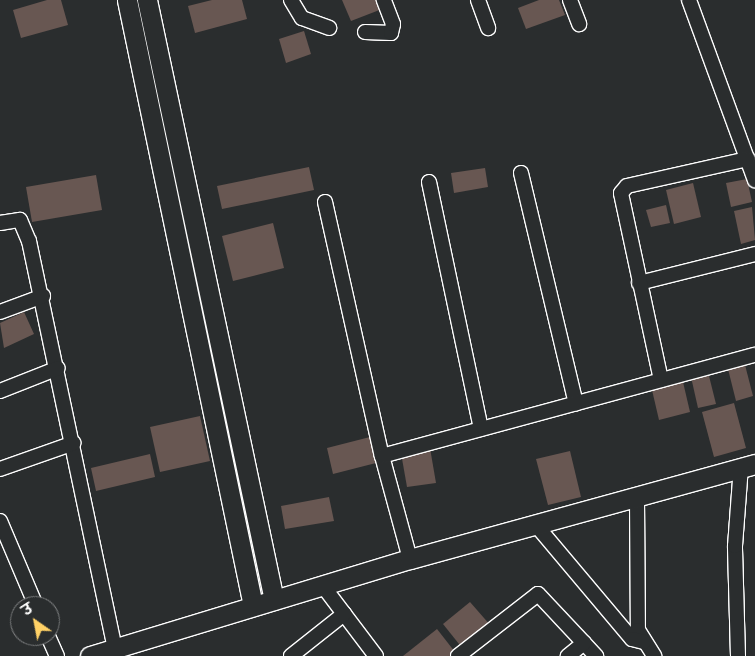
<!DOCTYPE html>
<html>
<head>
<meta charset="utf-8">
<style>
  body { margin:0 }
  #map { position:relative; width:755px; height:656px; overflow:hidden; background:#2a2d2e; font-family:Delius,"Playpen Sans Deva",sans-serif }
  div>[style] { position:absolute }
  .building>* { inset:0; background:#685752 }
  .roads { filter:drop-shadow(1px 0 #fff) drop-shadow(-1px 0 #fff) drop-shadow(0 1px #fff) drop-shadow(0 -1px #fff) }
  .street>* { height:14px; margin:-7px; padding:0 7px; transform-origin:7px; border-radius:7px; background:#2a2d2e }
  .secondary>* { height:19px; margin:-9.5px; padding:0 9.5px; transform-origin:9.5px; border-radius:9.5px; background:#2a2d2e }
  span { translate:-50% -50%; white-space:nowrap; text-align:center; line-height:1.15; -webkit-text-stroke:4px #2a2d2e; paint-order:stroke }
  .north { position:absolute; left:10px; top:596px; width:50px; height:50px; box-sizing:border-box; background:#2a2d2e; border:1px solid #7f8182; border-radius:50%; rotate:327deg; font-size:14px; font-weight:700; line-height:20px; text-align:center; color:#fff }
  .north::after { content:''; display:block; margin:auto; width:18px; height:22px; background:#ffd166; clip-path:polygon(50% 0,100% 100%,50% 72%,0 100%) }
</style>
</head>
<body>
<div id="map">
  <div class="building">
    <div style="clip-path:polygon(47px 0,61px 0,68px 25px,21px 38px,13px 10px)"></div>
    <div style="clip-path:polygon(212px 0,242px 0,247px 19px,195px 33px,188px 6px)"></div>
    <div style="clip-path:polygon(342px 0,379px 0,382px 9px,351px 21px)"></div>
    <div style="clip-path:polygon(539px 0,559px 0,565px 15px,526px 29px,518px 8px)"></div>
    <div style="clip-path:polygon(304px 31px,311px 54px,286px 63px,279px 39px)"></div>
    <div style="clip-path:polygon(309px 167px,314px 190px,222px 209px,217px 186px)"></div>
    <div style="clip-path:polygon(485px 168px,488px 187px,454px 193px,451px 173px)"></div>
    <div style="clip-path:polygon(96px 175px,102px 210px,32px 222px,26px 187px)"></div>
    <div style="clip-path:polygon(747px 179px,752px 202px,731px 207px,726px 183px)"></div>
    <div style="clip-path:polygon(693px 183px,701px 217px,674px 224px,666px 190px)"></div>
    <div style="clip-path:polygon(666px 205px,670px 223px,651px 227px,646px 210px)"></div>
    <div style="clip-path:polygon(752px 207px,755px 240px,741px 244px,734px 211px)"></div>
    <div style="clip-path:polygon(273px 223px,284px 268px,233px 281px,222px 236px)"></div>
    <div style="clip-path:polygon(24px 312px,34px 334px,4px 348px,0 323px)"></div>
    <div style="clip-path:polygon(744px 361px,753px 396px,736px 401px,727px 365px)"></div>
    <div style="clip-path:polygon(708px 372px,716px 404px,698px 408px,691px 377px)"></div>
    <div style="clip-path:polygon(683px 382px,690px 412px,659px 420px,652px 390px)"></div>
    <div style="clip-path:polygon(734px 403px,746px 448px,714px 457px,702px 412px)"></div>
    <div style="clip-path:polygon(200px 416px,210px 461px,160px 472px,150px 427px)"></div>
    <div style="clip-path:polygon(370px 437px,376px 463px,333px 474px,327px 448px)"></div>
    <div style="clip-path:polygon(430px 448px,436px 483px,407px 487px,401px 453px)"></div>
    <div style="clip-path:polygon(570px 451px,581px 497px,548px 505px,536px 459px)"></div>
    <div style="clip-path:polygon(150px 454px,155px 477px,96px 491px,91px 468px)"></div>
    <div style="clip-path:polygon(329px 497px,334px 521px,285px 529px,281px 506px)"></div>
    <div style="clip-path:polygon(470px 602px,491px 626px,463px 649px,443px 624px)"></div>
    <div style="clip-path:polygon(437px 629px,455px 652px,450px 656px,403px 656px)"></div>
  </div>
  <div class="roads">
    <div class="street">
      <div style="left:291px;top:0;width:21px;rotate:59deg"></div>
      <div style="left:302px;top:18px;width:29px;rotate:20deg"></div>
      <div style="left:478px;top:0;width:30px;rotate:70deg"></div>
      <div style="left:570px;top:0;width:26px;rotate:69deg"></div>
      <div style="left:689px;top:0;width:192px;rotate:69.9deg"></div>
      <div style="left:365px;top:32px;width:26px;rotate:2deg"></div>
      <div style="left:391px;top:33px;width:9px;rotate:-77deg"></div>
      <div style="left:393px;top:24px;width:26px;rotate:-111deg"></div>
      <div style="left:521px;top:173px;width:237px;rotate:76.6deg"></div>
      <div style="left:429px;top:182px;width:252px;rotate:78.1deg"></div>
      <div style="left:325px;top:202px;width:260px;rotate:77.4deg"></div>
      <div style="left:0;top:223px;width:20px;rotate:-9deg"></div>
      <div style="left:20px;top:220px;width:23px;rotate:67deg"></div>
      <div style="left:29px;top:241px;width:416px;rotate:78.1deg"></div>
      <div style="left:639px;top:283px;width:120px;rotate:-14deg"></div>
      <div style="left:0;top:312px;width:46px;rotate:-20.4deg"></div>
      <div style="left:661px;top:380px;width:191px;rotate:-102.1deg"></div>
      <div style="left:621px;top:193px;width:9px;rotate:-49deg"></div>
      <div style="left:627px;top:186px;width:124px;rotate:-12.6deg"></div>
      <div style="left:0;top:391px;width:62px;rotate:-21.6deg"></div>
      <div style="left:0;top:469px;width:78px;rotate:-19.4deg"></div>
      <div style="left:637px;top:498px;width:132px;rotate:89.6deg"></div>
      <div style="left:638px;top:630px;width:31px;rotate:58deg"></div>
      <div style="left:0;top:521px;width:92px;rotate:67deg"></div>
      <div style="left:536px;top:525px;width:149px;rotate:49.9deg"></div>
      <div style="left:632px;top:639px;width:12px;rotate:14deg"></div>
      <div style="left:410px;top:559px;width:107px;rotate:-105.2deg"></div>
      <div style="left:382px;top:456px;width:386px;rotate:-15.2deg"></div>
      <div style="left:323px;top:586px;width:88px;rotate:52.9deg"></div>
      <div style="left:48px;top:636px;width:22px;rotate:66deg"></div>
      <div style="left:584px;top:643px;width:18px;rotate:47deg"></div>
      <div style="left:291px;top:656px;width:68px;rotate:-38.4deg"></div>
      <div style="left:458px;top:656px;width:101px;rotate:-37.8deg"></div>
      <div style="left:538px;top:594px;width:67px;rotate:46.8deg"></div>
      <div style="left:584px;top:643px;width:21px;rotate:141deg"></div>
      <div style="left:738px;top:656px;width:110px;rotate:-91.6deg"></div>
      <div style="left:735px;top:546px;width:79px;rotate:-85.7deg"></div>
    </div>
    <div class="secondary">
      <div style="left:127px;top:0;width:619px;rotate:78.25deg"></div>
      <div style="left:147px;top:0;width:613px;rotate:78.05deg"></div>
      <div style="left:90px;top:656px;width:334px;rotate:-16.9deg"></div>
      <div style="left:410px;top:559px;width:358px;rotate:-15.4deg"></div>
    </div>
  </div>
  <div class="north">उ</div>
</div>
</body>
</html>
